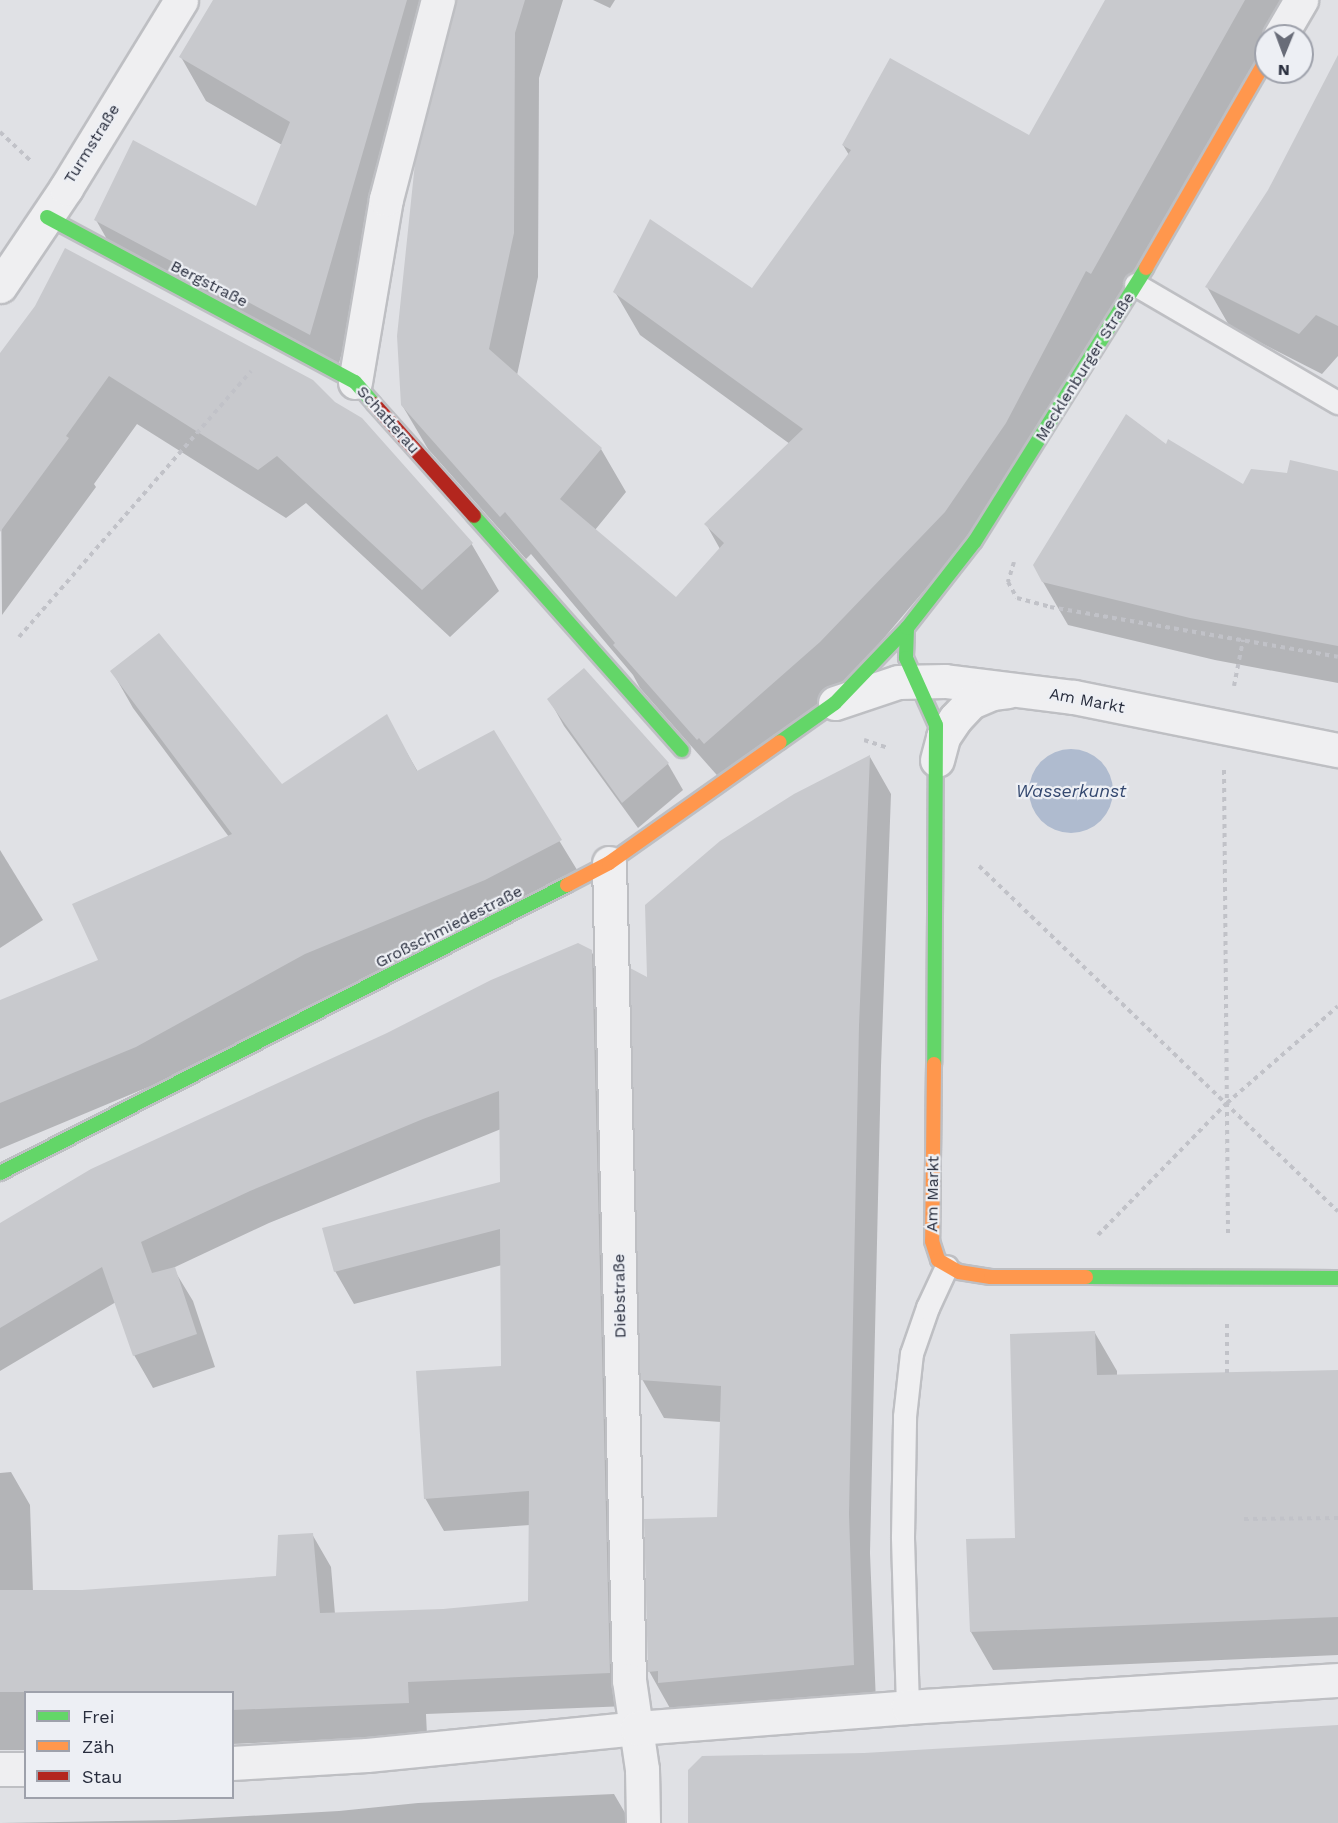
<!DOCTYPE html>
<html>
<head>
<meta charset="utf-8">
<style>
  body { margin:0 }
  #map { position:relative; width:1338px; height:1823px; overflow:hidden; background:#e0e1e5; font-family:"Work Sans",sans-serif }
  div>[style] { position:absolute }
  .water>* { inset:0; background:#afbbcf }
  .round { border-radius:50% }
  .shadow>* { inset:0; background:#0003 }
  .building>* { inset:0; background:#c8c9cd }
  .path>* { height:4px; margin-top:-2px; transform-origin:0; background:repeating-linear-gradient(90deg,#c1c2c8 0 4.5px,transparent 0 9px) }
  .roads { filter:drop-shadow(2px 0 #bebfc3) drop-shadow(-2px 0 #bebfc3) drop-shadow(0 2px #bebfc3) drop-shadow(0 -2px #bebfc3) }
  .lane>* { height:22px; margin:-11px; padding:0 11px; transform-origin:11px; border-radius:11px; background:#efeff1 }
  .street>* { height:33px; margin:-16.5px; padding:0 16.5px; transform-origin:16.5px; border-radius:16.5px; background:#efeff1 }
  .fast>* { height:14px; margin:-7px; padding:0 7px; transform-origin:7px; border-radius:7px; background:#63d668 }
  .slow>* { height:14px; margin:-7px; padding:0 7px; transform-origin:7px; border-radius:7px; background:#ff974d }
  .jam>* { height:14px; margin:-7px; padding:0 7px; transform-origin:7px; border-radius:7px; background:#b3261e }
  span { translate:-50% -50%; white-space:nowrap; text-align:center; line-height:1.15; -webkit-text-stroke:4.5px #edeff4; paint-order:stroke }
  .street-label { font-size:16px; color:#282d3d }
  .water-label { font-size:18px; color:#34486f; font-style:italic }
  .legend { position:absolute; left:24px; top:1691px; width:210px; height:108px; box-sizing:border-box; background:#edeff4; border:2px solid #9ea1ab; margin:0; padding:8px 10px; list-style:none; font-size:18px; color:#282d3d }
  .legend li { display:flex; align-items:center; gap:12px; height:30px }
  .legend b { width:30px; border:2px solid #9ea1ab }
  .north { position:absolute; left:1254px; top:24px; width:60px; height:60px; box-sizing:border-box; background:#edeff4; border:2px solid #9ea1ab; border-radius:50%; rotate:181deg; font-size:16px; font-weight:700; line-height:24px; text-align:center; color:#282d3d }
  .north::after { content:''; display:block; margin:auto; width:21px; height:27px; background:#686c78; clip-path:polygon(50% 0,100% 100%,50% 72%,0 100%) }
</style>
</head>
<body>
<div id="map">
  <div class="water">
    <div class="round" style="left:1029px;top:749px;width:84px;height:84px"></div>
  </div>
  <div class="shadow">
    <div style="clip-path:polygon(214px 0,563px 0,539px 78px,538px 277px,517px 375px,601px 449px,626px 492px,595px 530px,676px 599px,720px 549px,706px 524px,790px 444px,640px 335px,615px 292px,752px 290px,849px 155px,843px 145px,1030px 137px,1107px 0,1296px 0,1030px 466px,844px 685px,723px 782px,640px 688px,633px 675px,531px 554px,526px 559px,428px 449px,402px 405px,451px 28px,444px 39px,428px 55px,335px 377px,121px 264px,96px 220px,257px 209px,282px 145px,206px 101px,181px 57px)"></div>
    <div style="clip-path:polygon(593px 0,615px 0,610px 8px)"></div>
    <div style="clip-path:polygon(1338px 64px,1338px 356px,1322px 374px,1230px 327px,1207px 287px,1269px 191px)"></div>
    <div style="clip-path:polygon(36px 306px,471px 543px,499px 591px,450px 637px,306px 503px,286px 518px,137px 424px,94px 484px,96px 487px,2px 615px,0 356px)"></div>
    <div style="clip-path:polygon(1338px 473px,1338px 683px,1215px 660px,1068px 625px,1043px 582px,1243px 486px,1288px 475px)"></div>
    <div style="clip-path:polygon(584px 670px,668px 764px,683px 790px,638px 828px,564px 726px,549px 699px)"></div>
    <div style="clip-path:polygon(112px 671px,281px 786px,407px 753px,418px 772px,493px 732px,582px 878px,158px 1083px,0 1149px,0 1002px,100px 961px,229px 837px,133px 708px)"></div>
    <div style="clip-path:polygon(870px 757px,891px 794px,881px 1066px,870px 1553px,876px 1703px,671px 1710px,649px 1671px,719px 1518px,721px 1422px,664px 1418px,642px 1379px,649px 979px)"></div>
    <div style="clip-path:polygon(0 850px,43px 920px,0 948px)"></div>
    <div style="clip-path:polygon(591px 951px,610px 984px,628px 1706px,426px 1714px,427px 1735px,232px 1744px,232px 1692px,26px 1692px,26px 1750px,0 1750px,0 1473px,11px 1472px,30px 1505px,33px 1592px,82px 1592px,277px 1577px,312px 1534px,331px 1567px,335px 1614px,443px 1611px,530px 1603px,530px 1525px,444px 1531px,425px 1498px,503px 1368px,502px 1265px,354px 1304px,335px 1271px,501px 1183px,501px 1129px,269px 1223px,173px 1268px,193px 1301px,215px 1367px,153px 1388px,134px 1355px,116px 1302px,0 1371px,0 1225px)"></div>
    <div style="clip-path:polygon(1095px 1333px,1117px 1371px,1117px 1376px,1338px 1371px,1338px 1655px,993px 1670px,971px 1632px,1017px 1540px)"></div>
    <div style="clip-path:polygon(614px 1794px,631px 1823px,0 1823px,176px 1820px,339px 1811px,418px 1803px)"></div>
  </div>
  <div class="building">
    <div style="clip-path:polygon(213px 0,407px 0,310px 335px,94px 220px,133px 140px,256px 206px,290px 122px,179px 57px)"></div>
    <div style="clip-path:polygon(456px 0,525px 0,515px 33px,514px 233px,489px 349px,602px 448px,560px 499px,676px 597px,724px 543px,704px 524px,803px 429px,613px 292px,650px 219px,752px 288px,851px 150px,842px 145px,890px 58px,1029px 135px,1105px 0,1245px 0,1091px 274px,1086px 271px,1006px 423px,945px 512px,820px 642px,704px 744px,699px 738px,697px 740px,613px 645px,615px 643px,505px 512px,500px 517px,401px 405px,397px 336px,415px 163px)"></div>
    <div style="clip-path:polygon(1338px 55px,1338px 326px,1316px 315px,1299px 334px,1205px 287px,1268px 190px)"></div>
    <div style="clip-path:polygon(65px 248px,313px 380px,335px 402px,362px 418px,473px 543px,422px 590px,277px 456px,258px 470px,109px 376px,66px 436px,69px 438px,0 532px,0 353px,35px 306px)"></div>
    <div style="clip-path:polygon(1126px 414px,1166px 444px,1168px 439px,1243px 484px,1251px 469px,1287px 473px,1290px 460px,1338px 471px,1338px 646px,1190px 618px,1042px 582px,1033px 565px)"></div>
    <div style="clip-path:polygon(159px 633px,282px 784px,387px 714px,417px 771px,494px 730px,562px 840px,485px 880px,305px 954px,136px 1047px,0 1103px,0 1000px,98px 960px,72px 904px,232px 834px,110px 671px)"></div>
    <div style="clip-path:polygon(584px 668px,669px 763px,622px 803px,547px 699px)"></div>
    <div style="clip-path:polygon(870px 755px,859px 1026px,849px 1514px,854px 1665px,658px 1683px,658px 1671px,648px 1672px,644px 1519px,717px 1517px,721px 1386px,640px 1380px,630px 968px,647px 977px,645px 905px,720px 841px,794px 794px)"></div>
    <div style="clip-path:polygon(578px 943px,592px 950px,610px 1673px,408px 1682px,409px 1703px,232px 1710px,232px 1692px,0 1692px,0 1590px,82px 1590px,276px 1576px,278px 1535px,313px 1533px,320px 1613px,443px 1609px,528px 1601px,529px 1491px,424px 1499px,416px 1371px,501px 1366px,500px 1229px,334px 1272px,322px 1228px,500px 1182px,499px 1091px,423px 1119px,250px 1191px,141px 1242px,152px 1273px,175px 1267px,197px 1334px,133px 1356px,102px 1267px,0 1328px,0 1223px,91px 1169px,387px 1033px,491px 980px)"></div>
    <div style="clip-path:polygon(1095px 1331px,1097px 1375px,1338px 1370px,1338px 1617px,970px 1632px,966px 1539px,1015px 1538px,1010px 1334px)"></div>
    <div style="clip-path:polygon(1338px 1725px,1338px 1823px,688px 1823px,688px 1770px,702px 1756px,864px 1753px)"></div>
  </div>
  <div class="path">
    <div style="left:0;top:132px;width:44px;rotate:43.2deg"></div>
    <div style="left:1014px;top:562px;width:21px;rotate:107deg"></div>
    <div style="left:1008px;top:582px;width:18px;rotate:61deg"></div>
    <div style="left:1017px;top:598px;width:34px;rotate:15deg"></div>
    <div style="left:1050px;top:607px;width:292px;rotate:9.8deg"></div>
    <div style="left:19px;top:637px;width:353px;rotate:-48.9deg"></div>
    <div style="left:1234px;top:686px;width:47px;rotate:-78.9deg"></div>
    <div style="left:864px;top:740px;width:26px;rotate:18deg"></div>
    <div style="left:1224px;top:770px;width:467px;rotate:89.5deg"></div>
    <div style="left:979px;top:866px;width:498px;rotate:43.9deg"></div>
    <div style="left:1098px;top:1235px;width:185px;rotate:-45.7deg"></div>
    <div style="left:1227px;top:1103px;width:147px;rotate:-41.1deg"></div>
    <div style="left:1227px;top:1373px;width:54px;rotate:-90deg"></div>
    <div style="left:1244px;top:1519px;width:94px;rotate:-0.6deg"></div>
  </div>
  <div class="roads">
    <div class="lane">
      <div style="left:1136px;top:285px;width:234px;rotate:30.3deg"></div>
      <div style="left:908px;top:1707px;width:170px;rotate:-91.7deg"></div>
      <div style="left:903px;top:1537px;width:120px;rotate:-89deg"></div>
      <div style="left:905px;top:1417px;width:63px;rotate:-83.7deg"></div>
      <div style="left:912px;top:1354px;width:49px;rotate:-70.8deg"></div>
      <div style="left:928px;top:1308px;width:45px;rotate:-65.1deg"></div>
    </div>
    <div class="street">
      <div style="left:1280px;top:36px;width:42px;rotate:-59.7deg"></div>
      <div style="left:0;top:286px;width:118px;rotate:-56deg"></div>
      <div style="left:66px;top:188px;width:220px;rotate:-58.5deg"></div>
      <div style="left:355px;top:382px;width:186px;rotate:-80.4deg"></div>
      <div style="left:386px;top:199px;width:206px;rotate:-75.4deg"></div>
      <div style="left:835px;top:703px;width:66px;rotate:-18.4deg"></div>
      <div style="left:898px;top:682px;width:47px;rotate:-1.2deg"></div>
      <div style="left:945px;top:681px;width:130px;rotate:7.1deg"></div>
      <div style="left:1074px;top:697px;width:269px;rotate:11.4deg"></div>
      <div style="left:937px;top:760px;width:24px;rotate:-75deg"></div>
      <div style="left:943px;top:737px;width:22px;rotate:-56deg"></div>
      <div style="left:955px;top:719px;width:23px;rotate:-47deg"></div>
      <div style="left:971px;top:702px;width:23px;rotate:-23deg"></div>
      <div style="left:992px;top:693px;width:16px;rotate:-7deg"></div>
      <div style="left:609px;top:863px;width:817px;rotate:88.6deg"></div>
      <div style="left:629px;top:1680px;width:90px;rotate:81.7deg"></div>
      <div style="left:642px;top:1769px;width:54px;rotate:88.9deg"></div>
      <div style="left:232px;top:1763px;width:135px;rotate:-3.4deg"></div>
      <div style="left:367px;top:1755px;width:271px;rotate:-5.7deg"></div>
      <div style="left:637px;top:1728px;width:272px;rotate:-4.4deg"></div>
      <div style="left:908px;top:1707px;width:431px;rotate:-3.6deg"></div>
      <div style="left:0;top:1769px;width:26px"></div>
    </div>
    <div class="fast">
      <div style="left:47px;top:217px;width:349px;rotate:28.2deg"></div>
      <div style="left:355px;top:382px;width:29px;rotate:49deg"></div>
      <div style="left:474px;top:516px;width:313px;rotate:48.4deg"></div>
      <div style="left:907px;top:628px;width:30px;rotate:92deg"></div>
      <div style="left:906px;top:658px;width:73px;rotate:65.9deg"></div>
      <div style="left:936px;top:725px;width:339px;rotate:90.3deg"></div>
      <div style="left:780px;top:742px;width:67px;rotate:-35.3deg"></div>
      <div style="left:835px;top:703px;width:104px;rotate:-46.2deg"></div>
      <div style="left:907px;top:628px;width:110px;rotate:-52deg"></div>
      <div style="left:975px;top:541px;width:322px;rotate:-57.9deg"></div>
      <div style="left:0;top:1173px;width:636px;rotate:-26.93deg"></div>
      <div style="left:1086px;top:1277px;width:252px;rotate:0.2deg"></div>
    </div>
    <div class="slow">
      <div style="left:1146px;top:268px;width:240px;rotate:-60deg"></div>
      <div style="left:567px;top:885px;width:47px;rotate:-27.6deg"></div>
      <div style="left:609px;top:863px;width:209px;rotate:-35.3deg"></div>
      <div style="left:934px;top:1064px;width:177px;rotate:90.6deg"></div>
      <div style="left:932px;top:1241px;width:20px;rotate:72deg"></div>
      <div style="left:938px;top:1260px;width:24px;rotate:30deg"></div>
      <div style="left:959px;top:1272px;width:32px;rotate:9deg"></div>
      <div style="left:991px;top:1277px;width:95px"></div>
    </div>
    <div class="jam">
      <div style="left:374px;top:404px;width:150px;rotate:48.2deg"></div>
    </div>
  </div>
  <div class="street-label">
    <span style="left:92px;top:144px;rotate:-58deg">Turmstraße</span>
    <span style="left:209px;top:284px;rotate:27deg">Bergstraße</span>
    <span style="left:1085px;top:367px;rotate:-58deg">Mecklenburger Straße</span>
    <span style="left:388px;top:420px;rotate:48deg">Schatterau</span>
    <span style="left:1087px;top:701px;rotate:11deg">Am Markt</span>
    <span style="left:449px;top:927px;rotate:-27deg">Großschmiedestraße</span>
    <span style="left:933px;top:1194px;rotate:-89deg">Am Markt</span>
    <span style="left:620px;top:1296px;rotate:-91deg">Diebstraße</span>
  </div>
  <div class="water-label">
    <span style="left:1071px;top:791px">Wasserkunst</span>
  </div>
  <ul class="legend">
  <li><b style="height:8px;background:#63d668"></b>Frei</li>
  <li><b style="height:8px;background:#ff974d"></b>Zäh</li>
  <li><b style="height:8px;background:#b3261e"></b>Stau</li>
  </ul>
  <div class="north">N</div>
</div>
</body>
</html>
